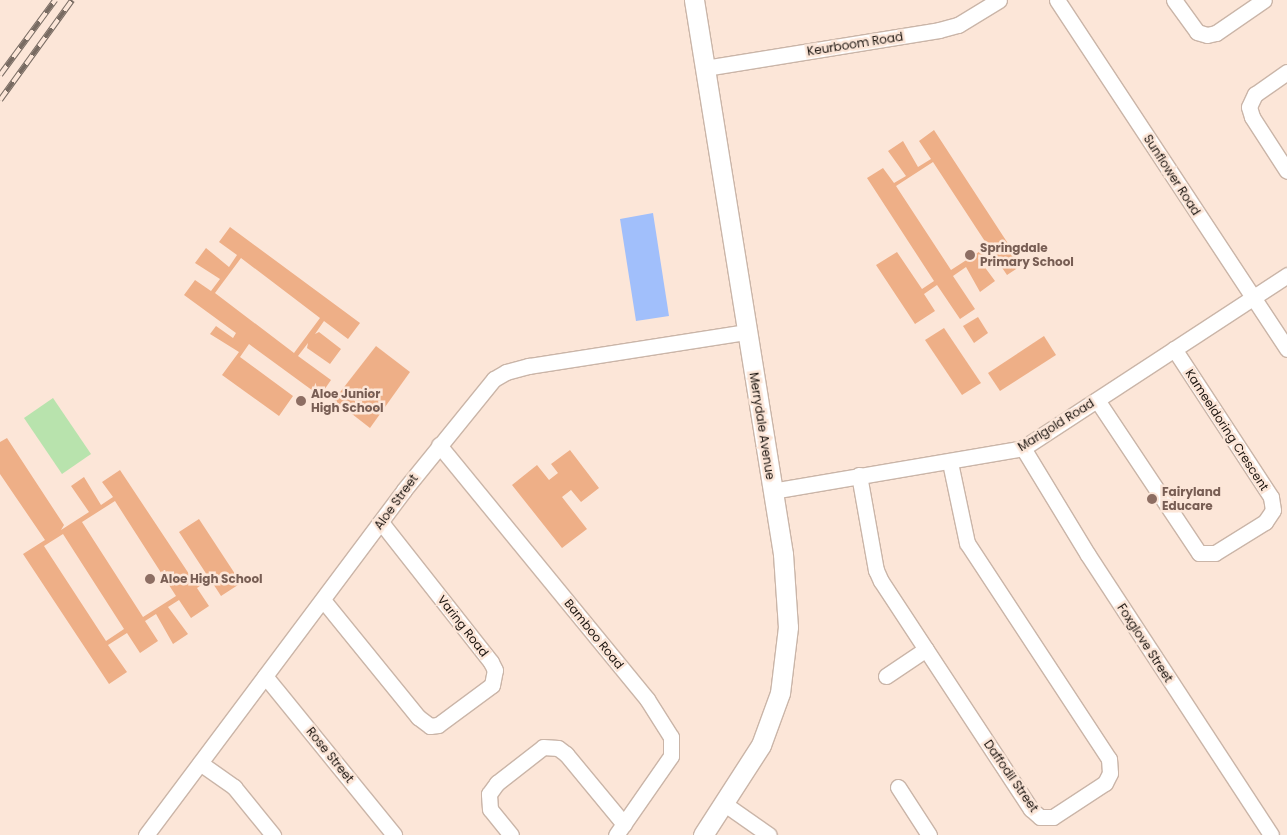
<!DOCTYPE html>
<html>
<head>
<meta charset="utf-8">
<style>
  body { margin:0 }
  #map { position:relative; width:1287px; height:835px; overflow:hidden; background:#fce6d8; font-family:Poppins,sans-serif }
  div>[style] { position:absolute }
  .green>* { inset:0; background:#b8e3ad }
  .water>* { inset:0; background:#a1bffb }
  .building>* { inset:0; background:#eeaf87 }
  .roads { filter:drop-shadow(1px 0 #cab5a8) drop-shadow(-1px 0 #cab5a8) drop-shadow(0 1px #cab5a8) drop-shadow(0 -1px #cab5a8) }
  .minor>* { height:15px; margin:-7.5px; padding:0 7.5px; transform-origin:7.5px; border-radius:7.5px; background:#fff }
  .tertiary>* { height:19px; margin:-9.5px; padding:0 9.5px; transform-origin:9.5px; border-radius:9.5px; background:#fff }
  .rail>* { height:5.5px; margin-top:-2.75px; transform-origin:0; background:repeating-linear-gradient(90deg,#fce6d8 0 11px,#786b62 0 22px); box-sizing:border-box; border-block:1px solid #786b62 }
  .dots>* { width:14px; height:14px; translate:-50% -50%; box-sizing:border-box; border:2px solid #fce6d8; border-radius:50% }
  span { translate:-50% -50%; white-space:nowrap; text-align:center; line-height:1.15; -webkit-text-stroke:5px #fce6d8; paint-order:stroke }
  .street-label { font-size:12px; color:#1a130e }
  .education-label { font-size:12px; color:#785e54; font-weight:700 }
  .left { translate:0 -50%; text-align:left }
</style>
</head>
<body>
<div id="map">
  <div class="green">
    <div style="clip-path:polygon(53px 398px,91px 454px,62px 474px,24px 418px)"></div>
  </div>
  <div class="water">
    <div style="clip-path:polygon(653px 213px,669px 316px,636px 321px,620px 219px)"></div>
  </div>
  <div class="building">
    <div style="clip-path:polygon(evenodd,934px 130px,1022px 265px,1007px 275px,990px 250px,978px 258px,995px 281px,980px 292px,966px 267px,953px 276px,975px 309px,960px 319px,937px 285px,924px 294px,935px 311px,915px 324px,876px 265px,897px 252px,922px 289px,934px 281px,867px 178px,883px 168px,894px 183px,906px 176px,888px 151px,903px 141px,918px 167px,931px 159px,919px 141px,934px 130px,933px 162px,988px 246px,951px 270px,896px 186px,933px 162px)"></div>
    <div style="clip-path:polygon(evenodd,230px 227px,360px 323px,348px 339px,324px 321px,315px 334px,319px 332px,341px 349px,330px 364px,307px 348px,308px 343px,298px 356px,331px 380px,320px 396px,249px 344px,240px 357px,293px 396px,279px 416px,222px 375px,239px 352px,210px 334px,216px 326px,233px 338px,236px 333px,184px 295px,195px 280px,211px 291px,220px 279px,195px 263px,206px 248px,229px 267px,237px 255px,219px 242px,230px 227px,241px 258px,320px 318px,294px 353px,215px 293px,241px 258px)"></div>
    <div style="clip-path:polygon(978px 317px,988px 333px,974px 343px,963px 326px)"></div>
    <div style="clip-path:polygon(944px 328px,981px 383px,962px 395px,925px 340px)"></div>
    <div style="clip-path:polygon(1044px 336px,1056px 355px,1000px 391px,988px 373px)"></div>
    <div style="clip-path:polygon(376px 346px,410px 372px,370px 428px,334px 400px)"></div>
    <div style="clip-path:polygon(evenodd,7px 438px,64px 525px,61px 530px,89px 512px,71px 486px,84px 477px,101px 505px,113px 497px,102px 482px,120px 470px,195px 583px,207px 575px,179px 532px,199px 519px,241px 583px,221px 596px,210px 579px,197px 588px,209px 606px,191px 618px,179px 600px,168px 607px,188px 634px,173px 644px,156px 614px,145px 621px,158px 641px,140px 653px,127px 633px,108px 645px,127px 672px,109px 684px,23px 554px,45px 540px,0 474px,0 442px,7px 438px,115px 501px,176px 596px,143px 617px,82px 522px,115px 501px,7px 438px,63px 534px,124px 629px,106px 641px,44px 546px,63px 534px)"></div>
    <div style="clip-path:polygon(570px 450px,599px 488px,581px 502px,571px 490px,562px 497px,587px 529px,562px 548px,512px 485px,537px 465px,549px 480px,558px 473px,551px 464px)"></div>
  </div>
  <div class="roads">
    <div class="minor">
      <div style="left:1057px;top:0;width:418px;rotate:56.6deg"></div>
      <div style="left:1174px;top:0;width:39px;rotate:54deg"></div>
      <div style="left:1197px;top:32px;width:10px;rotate:17deg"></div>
      <div style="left:1207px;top:35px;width:9px;rotate:-13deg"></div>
      <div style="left:1216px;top:33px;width:58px;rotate:-34.5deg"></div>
      <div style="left:705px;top:68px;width:237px;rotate:-9.2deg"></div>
      <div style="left:939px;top:30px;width:20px;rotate:-15deg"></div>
      <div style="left:958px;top:25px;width:48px;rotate:-31.4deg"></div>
      <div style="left:1287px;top:72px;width:39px;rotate:145deg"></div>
      <div style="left:1255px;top:94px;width:14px;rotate:115deg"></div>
      <div style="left:1249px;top:107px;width:10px;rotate:73deg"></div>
      <div style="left:1252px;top:117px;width:64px;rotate:57.1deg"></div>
      <div style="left:1097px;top:400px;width:184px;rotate:56.3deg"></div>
      <div style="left:1199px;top:553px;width:16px"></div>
      <div style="left:1215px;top:553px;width:59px;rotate:-31.8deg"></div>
      <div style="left:1265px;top:522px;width:14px;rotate:-56deg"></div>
      <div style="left:1273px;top:510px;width:13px;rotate:-99deg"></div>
      <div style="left:1271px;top:497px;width:177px;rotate:-123.2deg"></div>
      <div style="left:439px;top:445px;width:328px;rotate:50.7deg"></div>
      <div style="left:647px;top:699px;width:45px;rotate:57.7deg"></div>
      <div style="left:671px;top:737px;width:19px;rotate:90deg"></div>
      <div style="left:671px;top:756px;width:96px;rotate:124.8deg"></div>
      <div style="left:1023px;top:448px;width:125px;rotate:58.7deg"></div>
      <div style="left:1088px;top:555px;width:334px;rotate:56.8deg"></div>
      <div style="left:859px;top:475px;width:97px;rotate:79.9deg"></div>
      <div style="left:876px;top:570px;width:12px;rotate:66deg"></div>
      <div style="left:881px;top:581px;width:273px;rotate:56.7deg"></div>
      <div style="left:1031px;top:809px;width:12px;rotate:42deg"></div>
      <div style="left:1040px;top:817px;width:13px"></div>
      <div style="left:1053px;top:817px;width:62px;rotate:-33.2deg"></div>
      <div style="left:1105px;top:783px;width:11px;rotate:-63deg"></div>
      <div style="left:1110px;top:773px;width:14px;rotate:-94deg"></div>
      <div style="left:1109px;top:759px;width:258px;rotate:-123.3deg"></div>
      <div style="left:967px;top:543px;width:83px;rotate:-101.9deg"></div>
      <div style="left:772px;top:491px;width:255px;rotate:-9.7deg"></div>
      <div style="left:1023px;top:448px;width:316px;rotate:-33.2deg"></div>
      <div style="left:323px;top:600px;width:151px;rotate:50.9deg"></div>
      <div style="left:418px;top:717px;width:15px;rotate:37deg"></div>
      <div style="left:430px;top:726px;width:8px;rotate:-7deg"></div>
      <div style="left:438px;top:725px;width:67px;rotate:-36.5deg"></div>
      <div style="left:492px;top:685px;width:15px;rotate:-79deg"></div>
      <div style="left:495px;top:670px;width:9px;rotate:-117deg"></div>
      <div style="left:491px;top:662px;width:178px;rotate:-128.2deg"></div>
      <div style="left:265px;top:676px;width:205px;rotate:50.9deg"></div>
      <div style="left:886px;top:676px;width:48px;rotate:-34deg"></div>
      <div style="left:200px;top:763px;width:42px;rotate:35.2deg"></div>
      <div style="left:234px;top:787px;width:62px;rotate:50.9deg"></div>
      <div style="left:898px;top:787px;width:57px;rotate:57.1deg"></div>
      <div style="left:726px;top:805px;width:52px;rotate:34.9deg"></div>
      <div style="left:146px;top:835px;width:431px;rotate:-53.2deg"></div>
      <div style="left:404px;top:490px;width:143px;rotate:-51deg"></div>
      <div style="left:494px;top:379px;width:14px;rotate:-30deg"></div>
      <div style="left:506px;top:372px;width:24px;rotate:-15deg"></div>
      <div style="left:529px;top:366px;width:221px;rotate:-8.9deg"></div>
      <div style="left:511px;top:835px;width:33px;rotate:-129deg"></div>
      <div style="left:490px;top:809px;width:15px;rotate:-94deg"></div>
      <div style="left:489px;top:794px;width:14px;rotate:-54deg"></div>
      <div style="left:497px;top:783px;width:58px;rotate:-38deg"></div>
      <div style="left:543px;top:747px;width:15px;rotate:4deg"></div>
      <div style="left:558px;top:748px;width:10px;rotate:37deg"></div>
      <div style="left:566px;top:754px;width:91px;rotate:50.4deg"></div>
    </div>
    <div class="tertiary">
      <div style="left:694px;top:0;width:561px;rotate:80.87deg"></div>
      <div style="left:783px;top:554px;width:73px;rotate:86.1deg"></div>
      <div style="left:788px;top:627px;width:66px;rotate:96.9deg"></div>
      <div style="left:780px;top:693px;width:55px;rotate:110.1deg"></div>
      <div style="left:761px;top:745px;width:107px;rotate:122.8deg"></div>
    </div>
  </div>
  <div class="rail">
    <div style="left:0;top:75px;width:93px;rotate:-53.7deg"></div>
    <div style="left:0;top:100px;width:123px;rotate:-54.2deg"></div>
  </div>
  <div class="dots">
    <div style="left:970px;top:255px;background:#8d6e63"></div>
    <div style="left:301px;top:401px;background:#8d6e63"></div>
    <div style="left:1152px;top:499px;background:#8d6e63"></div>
    <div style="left:150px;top:579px;background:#8d6e63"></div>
  </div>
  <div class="street-label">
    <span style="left:855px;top:44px;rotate:-9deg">Keurboom Road</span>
    <span style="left:1172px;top:175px;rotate:57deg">Sunflower Road</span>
    <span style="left:1056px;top:425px;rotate:-32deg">Marigold Road</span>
    <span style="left:762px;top:426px;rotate:81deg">Merrydale Avenue</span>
    <span style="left:1227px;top:430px;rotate:57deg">Kameeldoring Crescent</span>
    <span style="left:396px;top:502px;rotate:-54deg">Aloe Street</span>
    <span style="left:463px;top:626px;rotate:52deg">Varing Road</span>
    <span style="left:594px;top:634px;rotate:51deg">Bamboo Road</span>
    <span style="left:1145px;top:643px;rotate:57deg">Foxglove Street</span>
    <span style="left:330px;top:755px;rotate:51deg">Rose Street</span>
    <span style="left:1011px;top:776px;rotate:55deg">Daffodil Street</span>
  </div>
  <div class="education-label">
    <span class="left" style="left:980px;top:255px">Springdale<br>Primary School</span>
    <span class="left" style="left:311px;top:401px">Aloe Junior<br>High School</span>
    <span class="left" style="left:1162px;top:499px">Fairyland<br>Educare</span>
    <span class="left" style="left:160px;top:579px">Aloe High School</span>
  </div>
</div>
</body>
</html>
